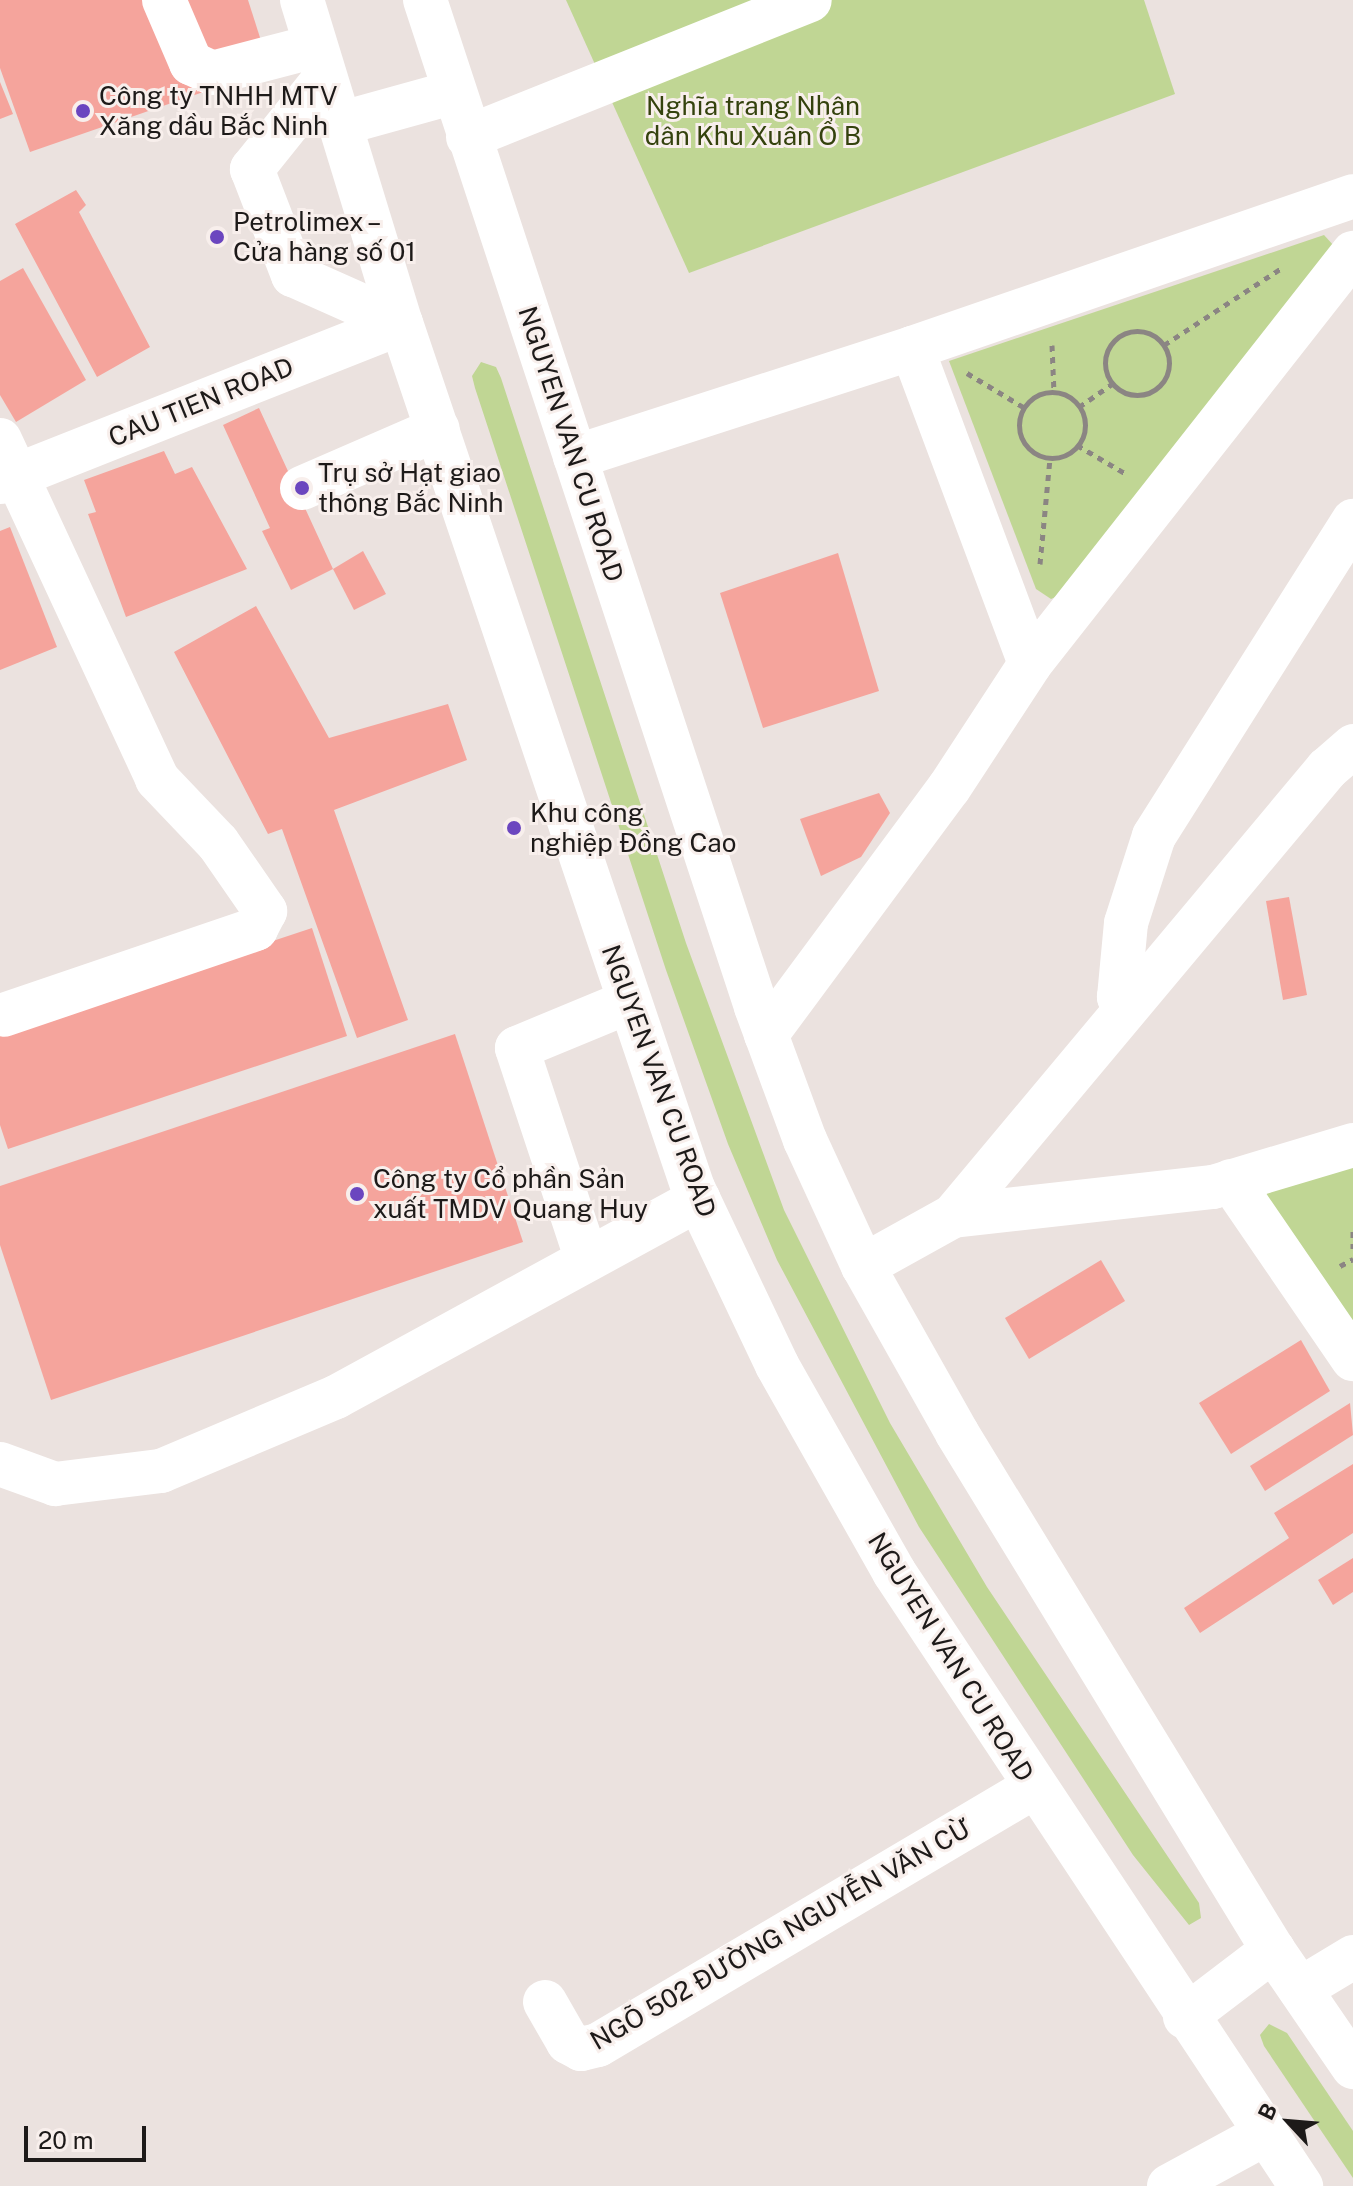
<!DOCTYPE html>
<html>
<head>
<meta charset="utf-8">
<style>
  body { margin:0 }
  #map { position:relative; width:1353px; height:2186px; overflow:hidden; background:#ebe2df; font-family:"Public Sans",sans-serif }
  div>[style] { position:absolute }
  .green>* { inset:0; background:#c0d694 }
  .building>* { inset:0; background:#f5a49c }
  .path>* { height:5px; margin-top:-2.5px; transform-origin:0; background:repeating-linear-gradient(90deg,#8b8583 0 6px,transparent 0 12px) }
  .path>.ring { margin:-2.5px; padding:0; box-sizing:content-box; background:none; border:5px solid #8b8583; border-radius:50% }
  .minor>* { height:44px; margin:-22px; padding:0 22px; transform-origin:22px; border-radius:22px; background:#fff }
  .major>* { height:44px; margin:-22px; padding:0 22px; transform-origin:22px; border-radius:22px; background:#fff }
  .dots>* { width:22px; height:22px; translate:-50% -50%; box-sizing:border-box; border:4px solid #f8efec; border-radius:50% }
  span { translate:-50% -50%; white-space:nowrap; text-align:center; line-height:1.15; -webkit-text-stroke:6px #f8efec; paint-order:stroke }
  .poi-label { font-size:26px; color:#1d1a19 }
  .left { translate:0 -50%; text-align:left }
  .park-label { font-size:26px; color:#34420d }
  .street-label { font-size:26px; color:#1d1a19 }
  .north { position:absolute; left:1249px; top:2082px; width:80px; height:80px; -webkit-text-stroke:6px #f8efec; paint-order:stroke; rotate:296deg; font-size:22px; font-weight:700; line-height:32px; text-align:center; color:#1d1a19 }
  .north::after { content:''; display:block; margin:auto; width:28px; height:36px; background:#1d1a19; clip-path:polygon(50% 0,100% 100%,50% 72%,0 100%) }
  .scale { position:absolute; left:24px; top:2126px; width:122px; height:36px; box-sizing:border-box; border:4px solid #1d1a19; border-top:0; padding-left:10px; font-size:24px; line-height:28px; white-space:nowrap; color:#1d1a19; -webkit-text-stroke:6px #f8efec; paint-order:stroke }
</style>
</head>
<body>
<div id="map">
  <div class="green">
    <div style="clip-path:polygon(566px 0,1144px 0,1175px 94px,689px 273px)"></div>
    <div style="clip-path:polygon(1324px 235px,1335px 247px,1058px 596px,1051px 599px,1036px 589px,949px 361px)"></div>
    <div style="clip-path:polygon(481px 362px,496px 367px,501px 378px,686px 943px,784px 1210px,890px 1423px,987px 1587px,1199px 1903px,1201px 1918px,1189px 1925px,1133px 1855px,919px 1527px,777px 1260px,728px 1144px,666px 970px,475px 388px,472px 376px)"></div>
    <div style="clip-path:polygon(1353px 1164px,1353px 1340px,1265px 1196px,1271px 1188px)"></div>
    <div style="clip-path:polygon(1269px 2024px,1287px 2033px,1353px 2131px,1353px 2178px,1264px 2046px,1260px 2035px)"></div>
  </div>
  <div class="building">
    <div style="clip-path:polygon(0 0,248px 0,270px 69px,30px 152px,0 68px)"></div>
    <div style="clip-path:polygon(0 82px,13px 114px,0 119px)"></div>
    <div style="clip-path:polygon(76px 190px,86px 205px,79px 212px,150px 347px,97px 377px,15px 224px)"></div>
    <div style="clip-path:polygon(23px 268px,86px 380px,16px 422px,0 395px,0 281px)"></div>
    <div style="clip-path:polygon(259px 408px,333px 569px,291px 590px,262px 531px,270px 528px,223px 425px)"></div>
    <div style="clip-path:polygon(164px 451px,175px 474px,192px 467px,247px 569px,126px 617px,88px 514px,96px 512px,84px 480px)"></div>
    <div style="clip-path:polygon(10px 527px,57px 647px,0 670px,0 531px)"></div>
    <div style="clip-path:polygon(363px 551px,386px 594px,354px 610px,333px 569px)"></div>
    <div style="clip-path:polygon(838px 553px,879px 691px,763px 728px,720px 593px)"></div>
    <div style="clip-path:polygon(256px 606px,329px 738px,448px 704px,467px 760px,334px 810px,408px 1020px,357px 1038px,282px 829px,268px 834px,174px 652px)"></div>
    <div style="clip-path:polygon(879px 793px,890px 813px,861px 857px,821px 876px,800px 819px)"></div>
    <div style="clip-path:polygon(1289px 897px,1307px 995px,1283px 1000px,1266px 901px)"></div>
    <div style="clip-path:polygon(312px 928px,347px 1036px,8px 1149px,0 1125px,0 1032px)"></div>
    <div style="clip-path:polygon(455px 1034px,523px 1242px,51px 1400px,0 1245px,0 1186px)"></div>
    <div style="clip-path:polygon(1101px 1260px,1125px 1301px,1029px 1359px,1005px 1318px)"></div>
    <div style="clip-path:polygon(1301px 1340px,1330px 1391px,1231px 1454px,1199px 1403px)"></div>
    <div style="clip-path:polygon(1350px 1403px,1353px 1435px,1265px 1491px,1250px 1466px)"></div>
    <div style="clip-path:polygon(1353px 1464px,1353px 1533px,1200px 1633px,1184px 1608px,1289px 1538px,1274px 1513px)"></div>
    <div style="clip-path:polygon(1353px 1558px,1353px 1592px,1333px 1605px,1318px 1580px)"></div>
  </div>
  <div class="path">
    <div class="ring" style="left:1105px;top:331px;width:59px;height:59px"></div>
    <div style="left:1052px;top:345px;width:47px;rotate:87.6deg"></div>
    <div style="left:1164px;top:345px;width:139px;rotate:-33.2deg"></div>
    <div style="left:967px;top:373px;width:68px;rotate:31.1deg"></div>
    <div class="ring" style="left:1019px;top:392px;width:61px;height:61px"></div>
    <div style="left:1079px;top:407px;width:40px;rotate:-34.9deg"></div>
    <div style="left:1077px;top:445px;width:59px;rotate:30.5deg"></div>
    <div style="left:1040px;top:564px;width:106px;rotate:-84.6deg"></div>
    <div style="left:1353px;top:1231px;width:20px;rotate:90deg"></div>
    <div style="left:1340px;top:1266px;width:15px;rotate:-28deg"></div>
  </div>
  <div class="minor">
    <div style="left:164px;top:0;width:69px;rotate:66.8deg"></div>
    <div style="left:191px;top:63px;width:23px;rotate:25deg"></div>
    <div style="left:212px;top:73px;width:107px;rotate:-14.6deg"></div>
    <div style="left:468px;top:137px;width:368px;rotate:-21.8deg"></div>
    <div style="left:912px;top:348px;width:337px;rotate:69.5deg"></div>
    <div style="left:0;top:440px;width:374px;rotate:65.1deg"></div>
    <div style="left:157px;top:779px;width:88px;rotate:46.4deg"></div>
    <div style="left:218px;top:843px;width:83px;rotate:55.3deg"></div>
    <div style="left:265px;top:911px;width:20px;rotate:117deg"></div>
    <div style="left:256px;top:929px;width:266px;rotate:161.2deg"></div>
    <div style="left:575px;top:457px;width:354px;rotate:-17.9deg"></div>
    <div style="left:912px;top:348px;width:466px;rotate:-19deg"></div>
    <div style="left:0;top:482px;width:431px;rotate:-21.6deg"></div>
    <div style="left:302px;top:488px;width:148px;rotate:-23.5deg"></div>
    <div style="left:1124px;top:1011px;width:15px;rotate:-110deg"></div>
    <div style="left:1119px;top:997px;width:74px;rotate:-84.6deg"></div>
    <div style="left:1126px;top:923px;width:91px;rotate:-72.2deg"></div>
    <div style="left:1154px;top:836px;width:373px;rotate:-57.7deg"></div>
    <div style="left:766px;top:1035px;width:307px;rotate:-53.5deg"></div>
    <div style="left:949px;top:788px;width:148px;rotate:-56.8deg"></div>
    <div style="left:1030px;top:664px;width:523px;rotate:-51.84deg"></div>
    <div style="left:1231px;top:1181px;width:216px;rotate:55.6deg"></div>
    <div style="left:953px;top:1216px;width:583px;rotate:-50.08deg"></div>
    <div style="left:1327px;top:769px;width:35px;rotate:-41deg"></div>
    <div style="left:586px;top:1257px;width:220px;rotate:-108.3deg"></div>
    <div style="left:517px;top:1048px;width:120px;rotate:-22.5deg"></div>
    <div style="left:863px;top:1266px;width:103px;rotate:-29.1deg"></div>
    <div style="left:953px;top:1216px;width:262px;rotate:-6.4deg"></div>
    <div style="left:1213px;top:1187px;width:146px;rotate:-16.7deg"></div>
    <div style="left:0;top:1464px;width:59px;rotate:20deg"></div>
    <div style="left:55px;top:1484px;width:107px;rotate:-7deg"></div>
    <div style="left:161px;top:1471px;width:190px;rotate:-22.9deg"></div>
    <div style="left:336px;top:1397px;width:413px;rotate:-28.6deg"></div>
    <div style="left:1300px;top:1989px;width:62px;rotate:-31.1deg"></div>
    <div style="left:545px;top:2002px;width:46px;rotate:60.1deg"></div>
    <div style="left:568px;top:2042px;width:15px;rotate:28deg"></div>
    <div style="left:581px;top:2049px;width:17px;rotate:-13deg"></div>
    <div style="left:598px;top:2045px;width:507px;rotate:-30.61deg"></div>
    <div style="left:1169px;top:2186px;width:111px;rotate:-28.4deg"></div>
  </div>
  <div class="major">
    <div style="left:302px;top:0;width:338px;rotate:73deg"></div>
    <div style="left:401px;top:323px;width:913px;rotate:71.35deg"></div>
    <div style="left:693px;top:1188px;width:196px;rotate:64.6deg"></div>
    <div style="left:777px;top:1365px;width:238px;rotate:60.5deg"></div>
    <div style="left:894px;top:1572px;width:737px;rotate:56.46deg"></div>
    <div style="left:425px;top:0;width:1060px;rotate:71.8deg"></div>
    <div style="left:756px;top:1007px;width:142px;rotate:69.8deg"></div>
    <div style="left:805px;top:1140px;width:139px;rotate:65.3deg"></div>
    <div style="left:863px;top:1266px;width:192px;rotate:60.6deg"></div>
    <div style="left:957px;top:1433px;width:606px;rotate:58.57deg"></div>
    <div style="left:1273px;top:1950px;width:142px;rotate:55.6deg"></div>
    <div style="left:325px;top:78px;width:117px;rotate:128.7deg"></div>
    <div style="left:252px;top:169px;width:114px;rotate:68.9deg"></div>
    <div style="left:293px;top:275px;width:118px;rotate:24deg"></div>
    <div style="left:339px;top:124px;width:119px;rotate:-15.5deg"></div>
    <div style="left:1185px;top:2017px;width:111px;rotate:-37.3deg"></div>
  </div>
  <div class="dots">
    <div style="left:83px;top:111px;background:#6b46bf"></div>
    <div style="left:217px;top:237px;background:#6b46bf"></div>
    <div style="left:302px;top:488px;background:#6b46bf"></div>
    <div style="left:514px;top:828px;background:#6b46bf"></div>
    <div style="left:357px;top:1194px;background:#6b46bf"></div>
  </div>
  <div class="poi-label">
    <span class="left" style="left:99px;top:111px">Công ty TNHH MTV<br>Xăng dầu Bắc Ninh</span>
    <span class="left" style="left:233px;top:237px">Petrolimex –<br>Cửa hàng số 01</span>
    <span class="left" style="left:318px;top:488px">Trụ sở Hạt giao<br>thông Bắc Ninh</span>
    <span class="left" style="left:530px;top:828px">Khu công<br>nghiệp Đồng Cao</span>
    <span class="left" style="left:373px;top:1194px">Công ty Cổ phần Sản<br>xuất TMDV Quang Huy</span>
  </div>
  <div class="park-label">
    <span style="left:753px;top:121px">Nghĩa trang Nhân<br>dân Khu Xuân Ổ B</span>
  </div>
  <div class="street-label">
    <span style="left:201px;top:402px;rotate:-22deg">CAU TIEN ROAD</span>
    <span style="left:571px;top:444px;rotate:72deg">NGUYEN VAN CU ROAD</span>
    <span style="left:659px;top:1081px;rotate:70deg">NGUYEN VAN CU ROAD</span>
    <span style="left:951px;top:1657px;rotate:58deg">NGUYEN VAN CU ROAD</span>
    <span style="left:781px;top:1934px;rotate:-30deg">NGÕ 502 ĐƯỜNG NGUYỄN VĂN CỪ</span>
  </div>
  <div class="north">B</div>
  <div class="scale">20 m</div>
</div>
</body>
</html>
